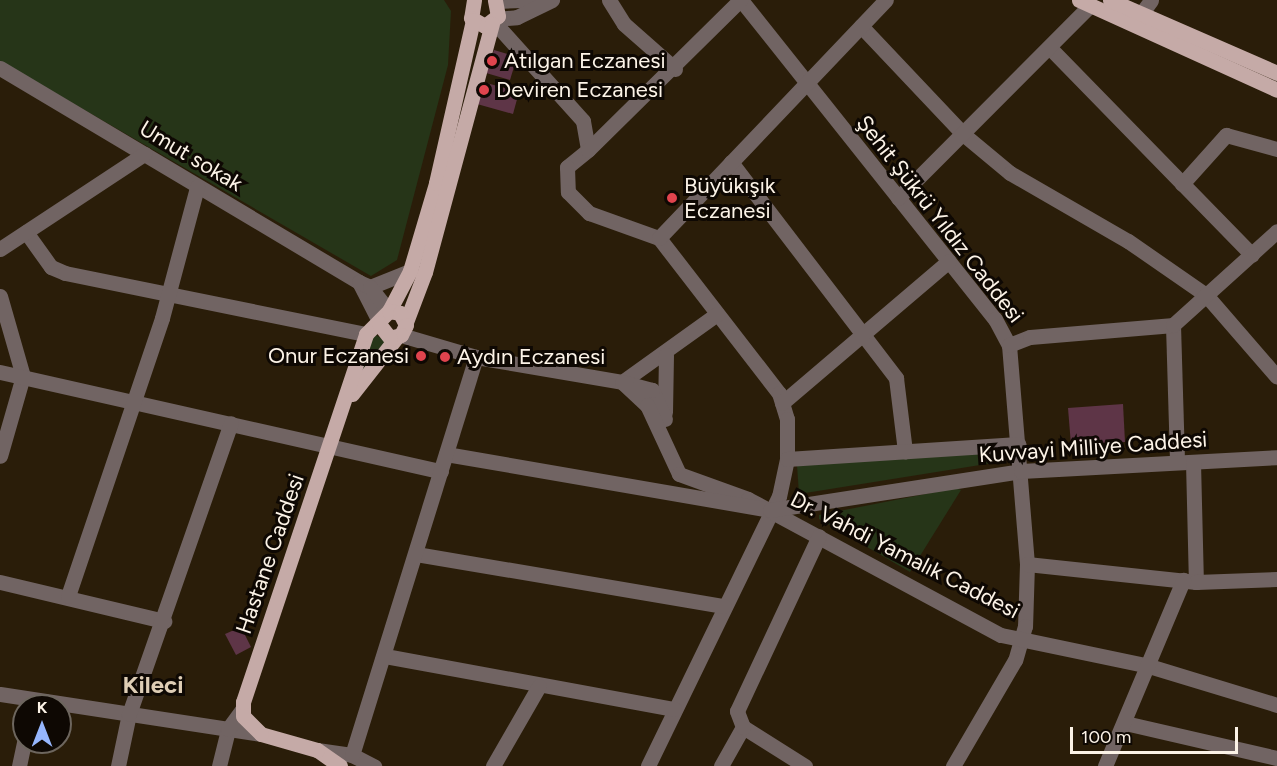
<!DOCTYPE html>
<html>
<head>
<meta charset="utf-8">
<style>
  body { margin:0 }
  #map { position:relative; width:1277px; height:766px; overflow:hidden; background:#2a1d09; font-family:Figtree,sans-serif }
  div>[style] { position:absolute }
  .green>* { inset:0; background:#263518 }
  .building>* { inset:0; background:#5e3547 }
  .minor>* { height:15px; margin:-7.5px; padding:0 7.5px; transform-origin:7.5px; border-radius:7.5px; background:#716463 }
  .major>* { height:15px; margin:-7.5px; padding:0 7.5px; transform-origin:7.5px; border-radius:7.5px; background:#c5aaa7 }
  .dots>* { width:16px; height:16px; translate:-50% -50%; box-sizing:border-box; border:3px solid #0e0803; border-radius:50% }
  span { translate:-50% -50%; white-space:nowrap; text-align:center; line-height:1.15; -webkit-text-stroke:6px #0e0803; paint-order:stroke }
  .poi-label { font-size:22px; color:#fcf3e7 }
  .left { translate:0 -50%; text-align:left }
  .right { translate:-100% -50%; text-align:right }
  .street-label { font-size:22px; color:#fcf3e7 }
  .neighbourhood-label { font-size:24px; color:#decdb5; font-weight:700 }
  .north { position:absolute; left:12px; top:694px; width:60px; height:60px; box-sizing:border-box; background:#0e0803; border:2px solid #6d665e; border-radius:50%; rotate:0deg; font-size:16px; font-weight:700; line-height:24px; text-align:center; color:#fcf3e7 }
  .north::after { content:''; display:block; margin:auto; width:21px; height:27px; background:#96b6fd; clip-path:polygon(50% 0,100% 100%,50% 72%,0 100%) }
  .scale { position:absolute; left:1070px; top:727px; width:168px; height:27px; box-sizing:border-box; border:3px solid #fcf3e7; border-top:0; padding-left:8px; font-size:18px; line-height:21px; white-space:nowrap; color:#fcf3e7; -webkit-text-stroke:4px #0e0803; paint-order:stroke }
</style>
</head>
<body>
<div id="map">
  <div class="green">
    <div style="clip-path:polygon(0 0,444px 0,451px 11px,448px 65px,397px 260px,371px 276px,0 61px)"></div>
    <div style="clip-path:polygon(374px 334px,388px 342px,354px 387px)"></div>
    <div style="clip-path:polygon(1007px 452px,1005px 461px,799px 494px,797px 465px)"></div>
    <div style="clip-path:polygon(956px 488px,961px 490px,910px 572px,819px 519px,819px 515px)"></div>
  </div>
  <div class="building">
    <div style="clip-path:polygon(494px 50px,517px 57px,510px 80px,486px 73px)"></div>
    <div style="clip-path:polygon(483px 82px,519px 92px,513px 114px,477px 104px)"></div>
    <div style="clip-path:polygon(1123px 404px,1125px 442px,1071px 445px,1068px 408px)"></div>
    <div style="clip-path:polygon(241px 627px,251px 647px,236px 655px,225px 634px)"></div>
  </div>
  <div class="minor">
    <div style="left:609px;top:0;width:28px;rotate:58deg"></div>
    <div style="left:624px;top:24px;width:68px;rotate:41.4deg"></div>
    <div style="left:741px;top:0;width:408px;rotate:51.5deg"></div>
    <div style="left:995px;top:319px;width:30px;rotate:62deg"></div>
    <div style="left:1009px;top:345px;width:220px;rotate:85.3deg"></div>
    <div style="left:1027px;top:564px;width:62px;rotate:91.8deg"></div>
    <div style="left:1025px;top:626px;width:35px;rotate:106deg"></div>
    <div style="left:1015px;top:660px;width:123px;rotate:120.3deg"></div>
    <div style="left:496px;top:1px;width:33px;rotate:-2deg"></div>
    <div style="left:1141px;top:14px;width:17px;rotate:-54deg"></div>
    <div style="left:496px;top:19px;width:21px;rotate:-5deg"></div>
    <div style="left:517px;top:17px;width:39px;rotate:-26deg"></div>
    <div style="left:494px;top:22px;width:133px;rotate:48deg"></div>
    <div style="left:583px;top:121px;width:29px;rotate:80deg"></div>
    <div style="left:588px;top:150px;width:27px;rotate:141deg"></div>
    <div style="left:567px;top:167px;width:25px;rotate:88deg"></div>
    <div style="left:568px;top:192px;width:30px;rotate:45deg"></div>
    <div style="left:589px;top:213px;width:74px;rotate:19.7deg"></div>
    <div style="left:659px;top:238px;width:196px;rotate:52.3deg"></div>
    <div style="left:779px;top:393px;width:27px;rotate:73deg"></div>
    <div style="left:787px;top:419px;width:40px;rotate:90deg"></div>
    <div style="left:787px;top:459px;width:38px;rotate:102deg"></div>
    <div style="left:779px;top:496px;width:300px;rotate:115.9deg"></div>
    <div style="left:861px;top:26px;width:149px;rotate:46.6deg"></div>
    <div style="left:963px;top:134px;width:61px;rotate:39.7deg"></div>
    <div style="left:1010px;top:173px;width:136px;rotate:30deg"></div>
    <div style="left:1128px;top:241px;width:95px;rotate:34.7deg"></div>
    <div style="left:1206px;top:295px;width:108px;rotate:49.1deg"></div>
    <div style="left:1050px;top:48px;width:289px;rotate:45.7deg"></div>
    <div style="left:0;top:68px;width:418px;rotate:30.8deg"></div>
    <div style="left:588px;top:150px;width:214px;rotate:-44.6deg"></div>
    <div style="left:731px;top:162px;width:272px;rotate:52.6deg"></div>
    <div style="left:896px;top:378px;width:74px;rotate:83deg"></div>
    <div style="left:1182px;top:184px;width:66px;rotate:-48.1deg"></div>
    <div style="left:1226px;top:135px;width:53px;rotate:15.4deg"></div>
    <div style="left:898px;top:198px;width:272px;rotate:-45.1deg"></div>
    <div style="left:26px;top:232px;width:43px;rotate:54.5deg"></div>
    <div style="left:51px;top:267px;width:15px;rotate:23deg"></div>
    <div style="left:65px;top:273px;width:307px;rotate:11.5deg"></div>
    <div style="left:659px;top:238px;width:329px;rotate:-46.4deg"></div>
    <div style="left:0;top:249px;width:173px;rotate:-33.4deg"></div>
    <div style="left:370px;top:287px;width:43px;rotate:-21.8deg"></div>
    <div style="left:0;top:296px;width:83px;rotate:74deg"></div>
    <div style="left:23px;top:376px;width:83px;rotate:106deg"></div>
    <div style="left:379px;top:321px;width:44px;rotate:-117.1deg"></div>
    <div style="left:359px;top:282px;width:12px;rotate:24deg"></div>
    <div style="left:370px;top:287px;width:31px;rotate:52deg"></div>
    <div style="left:1173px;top:325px;width:137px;rotate:88.3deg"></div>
    <div style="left:401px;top:335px;width:78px;rotate:16.3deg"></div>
    <div style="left:476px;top:357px;width:148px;rotate:9.7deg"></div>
    <div style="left:622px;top:382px;width:117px;rotate:-35.6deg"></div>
    <div style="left:1009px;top:345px;width:22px;rotate:-21deg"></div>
    <div style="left:1030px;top:337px;width:144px;rotate:-4.8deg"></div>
    <div style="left:1173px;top:325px;width:140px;rotate:-42.1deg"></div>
    <div style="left:0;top:372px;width:452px;rotate:12.7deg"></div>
    <div style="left:782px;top:403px;width:219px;rotate:-40.4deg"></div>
    <div style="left:665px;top:412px;width:57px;rotate:-89deg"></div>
    <div style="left:665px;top:419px;width:32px;rotate:-114deg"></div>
    <div style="left:652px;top:390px;width:31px;rotate:-165deg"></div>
    <div style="left:622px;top:382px;width:34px;rotate:43deg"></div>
    <div style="left:647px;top:405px;width:76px;rotate:65.1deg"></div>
    <div style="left:679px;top:474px;width:73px;rotate:19.9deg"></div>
    <div style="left:748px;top:499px;width:287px;rotate:28.3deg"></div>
    <div style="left:1001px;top:635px;width:151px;rotate:11.8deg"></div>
    <div style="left:1149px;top:666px;width:134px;rotate:16.9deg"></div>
    <div style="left:446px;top:454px;width:329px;rotate:9.8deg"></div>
    <div style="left:770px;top:510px;width:254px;rotate:-8.8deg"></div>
    <div style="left:1021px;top:471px;width:256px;rotate:-3.1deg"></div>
    <div style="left:787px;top:459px;width:232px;rotate:-3.7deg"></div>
    <div style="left:1193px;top:462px;width:120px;rotate:88.6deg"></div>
    <div style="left:416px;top:554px;width:312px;rotate:9.6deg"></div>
    <div style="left:1027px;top:564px;width:170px;rotate:6.1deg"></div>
    <div style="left:1196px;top:582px;width:81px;rotate:-2.1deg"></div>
    <div style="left:0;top:582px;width:169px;rotate:13.4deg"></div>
    <div style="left:68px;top:596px;width:293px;rotate:-71.3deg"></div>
    <div style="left:162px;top:318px;width:136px;rotate:-75deg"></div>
    <div style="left:385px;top:656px;width:294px;rotate:10.4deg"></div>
    <div style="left:0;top:694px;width:264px;rotate:8.7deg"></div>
    <div style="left:1125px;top:723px;width:156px;rotate:13deg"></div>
    <div style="left:317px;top:750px;width:35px;rotate:8deg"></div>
    <div style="left:352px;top:755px;width:25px;rotate:27deg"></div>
    <div style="left:352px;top:755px;width:417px;rotate:-72.7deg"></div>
    <div style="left:19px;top:766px;width:25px;rotate:-78deg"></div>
    <div style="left:118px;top:766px;width:53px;rotate:-78.1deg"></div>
    <div style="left:129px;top:714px;width:308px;rotate:-70.7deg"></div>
    <div style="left:219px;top:766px;width:38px;rotate:-76deg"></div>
    <div style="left:228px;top:729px;width:24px;rotate:-54deg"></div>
    <div style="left:493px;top:766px;width:92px;rotate:-60.1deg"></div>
    <div style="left:721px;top:766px;width:45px;rotate:-60.6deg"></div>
    <div style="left:805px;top:766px;width:73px;rotate:-147.8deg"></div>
    <div style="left:743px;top:727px;width:17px;rotate:-111deg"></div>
    <div style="left:737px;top:711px;width:193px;rotate:-64.9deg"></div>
    <div style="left:1105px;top:766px;width:202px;rotate:-67.2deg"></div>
  </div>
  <div class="major">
    <div style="left:474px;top:0;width:18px;rotate:99deg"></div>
    <div style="left:471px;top:18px;width:16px;rotate:30deg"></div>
    <div style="left:485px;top:26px;width:16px;rotate:-38deg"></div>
    <div style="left:498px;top:16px;width:16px;rotate:-101deg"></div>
    <div style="left:1079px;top:0;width:217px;rotate:24.4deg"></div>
    <div style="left:1110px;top:0;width:182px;rotate:23.6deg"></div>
    <div style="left:389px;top:311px;width:45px;rotate:-62.3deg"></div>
    <div style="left:410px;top:271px;width:92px;rotate:-73.5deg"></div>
    <div style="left:436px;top:183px;width:167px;rotate:-77.2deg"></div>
    <div style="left:406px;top:322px;width:53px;rotate:-69.2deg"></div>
    <div style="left:425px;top:272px;width:257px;rotate:-74.9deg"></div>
    <div style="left:352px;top:394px;width:71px;rotate:-51.8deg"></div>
    <div style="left:340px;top:766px;width:28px;rotate:-145deg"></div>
    <div style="left:317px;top:750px;width:58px;rotate:-164.1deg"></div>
    <div style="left:261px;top:734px;width:25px;rotate:-135deg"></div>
    <div style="left:243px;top:716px;width:14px;rotate:-90deg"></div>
    <div style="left:243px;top:702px;width:388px;rotate:-71.5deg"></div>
    <div style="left:366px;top:334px;width:33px;rotate:-45deg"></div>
    <div style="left:389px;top:311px;width:11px;rotate:10deg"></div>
    <div style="left:400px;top:313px;width:13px;rotate:63deg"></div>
    <div style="left:406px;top:325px;width:11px;rotate:117deg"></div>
    <div style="left:401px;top:335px;width:11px;rotate:165deg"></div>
    <div style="left:390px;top:338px;width:18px;rotate:-128deg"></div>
  </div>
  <div class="dots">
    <div style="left:492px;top:61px;background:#e0444e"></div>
    <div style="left:484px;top:90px;background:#e0444e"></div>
    <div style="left:672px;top:198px;background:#e0444e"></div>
    <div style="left:421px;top:356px;background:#e0444e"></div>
    <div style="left:445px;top:357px;background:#e0444e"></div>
  </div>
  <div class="poi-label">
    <span class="left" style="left:504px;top:61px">Atılgan Eczanesi</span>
    <span class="left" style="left:496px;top:90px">Deviren Eczanesi</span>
    <span class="left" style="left:684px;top:198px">Büyükışık<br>Eczanesi</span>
    <span class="right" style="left:409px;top:356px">Onur Eczanesi</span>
    <span class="left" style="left:457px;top:357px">Aydın Eczanesi</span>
  </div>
  <div class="street-label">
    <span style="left:191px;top:156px;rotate:31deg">Umut sokak</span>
    <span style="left:940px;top:219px;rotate:52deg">Şehit Şükrü Yıldız Caddesi</span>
    <span style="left:1093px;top:447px;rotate:-4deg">Kuvvayi Milliye Caddesi</span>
    <span style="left:270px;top:554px;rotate:-71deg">Hastane Caddesi</span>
    <span style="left:905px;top:555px;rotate:27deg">Dr. Vahdi Yamalık Caddesi</span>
  </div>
  <div class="neighbourhood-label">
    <span style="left:153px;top:685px">Kileci</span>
  </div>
  <div class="north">K</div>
  <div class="scale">100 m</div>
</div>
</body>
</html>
